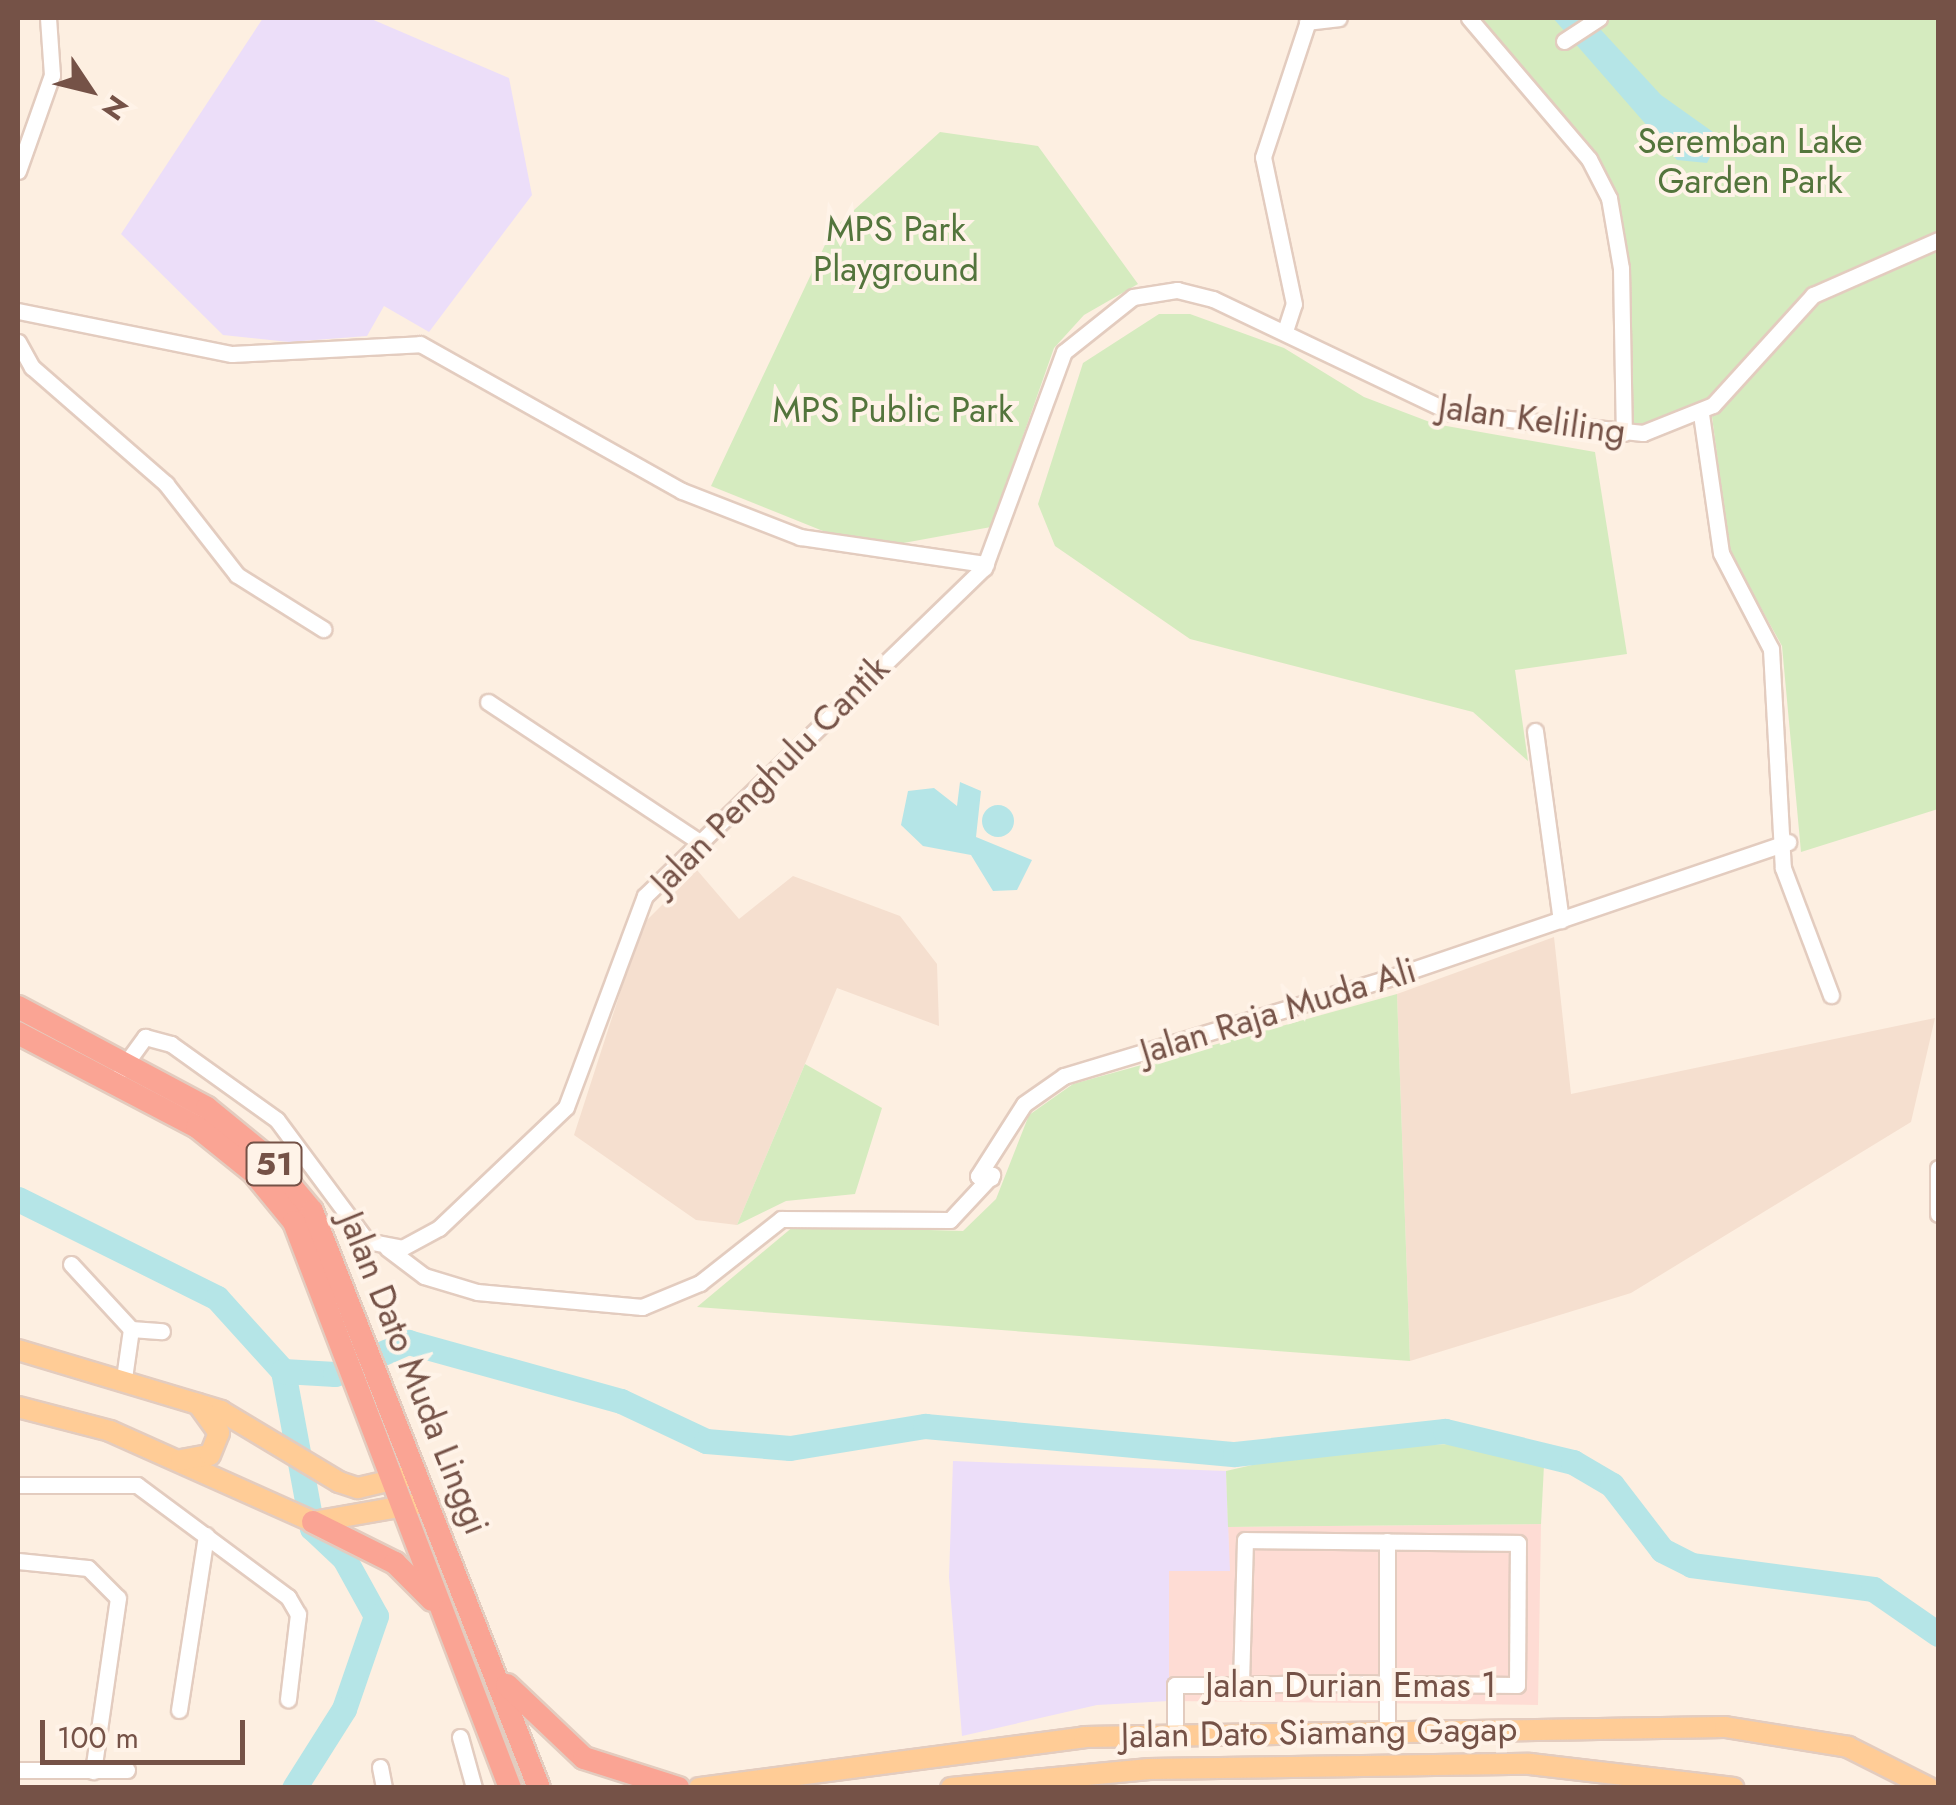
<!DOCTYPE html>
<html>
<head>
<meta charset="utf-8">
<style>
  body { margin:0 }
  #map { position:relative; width:1956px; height:1805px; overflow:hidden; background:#fdefe1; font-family:Jost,sans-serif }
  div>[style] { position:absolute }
  .residential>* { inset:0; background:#f5dfcf }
  .commercial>* { inset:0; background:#fedcd4 }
  .education>* { inset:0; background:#ecdef9 }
  .green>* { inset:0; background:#d5ebbf }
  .water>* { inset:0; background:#b5e5e7 }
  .round { border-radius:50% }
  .river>* { height:25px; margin:-12.5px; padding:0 12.5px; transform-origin:12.5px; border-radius:12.5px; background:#b5e5e7 }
  .roads { filter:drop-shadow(2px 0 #e3ccbf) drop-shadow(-2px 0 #e3ccbf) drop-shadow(0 2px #e3ccbf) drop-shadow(0 -2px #e3ccbf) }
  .minor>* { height:15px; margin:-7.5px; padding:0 7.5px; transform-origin:7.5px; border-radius:7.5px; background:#fff }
  .major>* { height:20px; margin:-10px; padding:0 10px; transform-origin:10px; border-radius:10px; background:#ffcc96 }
  .highway>* { height:22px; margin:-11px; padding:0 11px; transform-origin:11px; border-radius:11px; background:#faa494 }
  span { translate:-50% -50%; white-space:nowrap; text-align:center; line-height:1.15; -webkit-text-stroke:8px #fff3e8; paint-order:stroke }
  .shield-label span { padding:2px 8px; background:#fff3e8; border:2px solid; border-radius:8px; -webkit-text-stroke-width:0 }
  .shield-label { font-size:32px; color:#755247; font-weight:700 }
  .park-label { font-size:35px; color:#53753c }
  .street-label { font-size:35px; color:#755247 }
  .frame { position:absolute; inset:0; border:20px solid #755247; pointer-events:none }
  .north { position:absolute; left:40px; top:40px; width:100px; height:100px; -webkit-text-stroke:8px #fff3e8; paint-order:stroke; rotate:125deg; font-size:28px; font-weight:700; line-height:40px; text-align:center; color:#755247 }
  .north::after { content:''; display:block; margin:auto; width:35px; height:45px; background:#755247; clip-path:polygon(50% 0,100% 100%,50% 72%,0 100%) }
  .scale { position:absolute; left:40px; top:1720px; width:205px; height:45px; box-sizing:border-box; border:5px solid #755247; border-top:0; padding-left:12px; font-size:30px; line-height:35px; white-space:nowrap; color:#755247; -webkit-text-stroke:8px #fff3e8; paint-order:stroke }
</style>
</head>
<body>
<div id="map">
  <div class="residential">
    <div style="clip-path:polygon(697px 870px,739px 919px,793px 876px,900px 916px,937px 964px,939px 1026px,837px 988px,737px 1225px,696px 1220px,574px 1135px,642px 925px)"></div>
    <div style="clip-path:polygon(1554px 937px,1571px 1094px,1935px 1018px,1911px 1122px,1631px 1293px,1410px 1361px,1397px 994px)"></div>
  </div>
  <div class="commercial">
    <div style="clip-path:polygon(1541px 1524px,1538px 1705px,1169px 1701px,1169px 1570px,1229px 1571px,1228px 1527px)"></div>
  </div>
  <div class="education">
    <div style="clip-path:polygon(263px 18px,369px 18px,509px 78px,532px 195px,429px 332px,384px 306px,367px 336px,289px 342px,223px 335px,121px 234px)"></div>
    <div style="clip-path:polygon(953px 1461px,1226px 1471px,1230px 1571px,1169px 1571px,1169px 1701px,1097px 1705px,962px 1736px,949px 1577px)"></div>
  </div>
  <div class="green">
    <div style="clip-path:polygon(1480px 18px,1938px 18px,1938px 237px,1815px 290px,1701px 410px,1632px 429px,1617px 222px,1595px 157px)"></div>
    <div style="clip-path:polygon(940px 132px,1038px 146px,1138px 284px,1084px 315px,1054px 348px,991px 527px,898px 544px,833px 535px,711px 486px,832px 230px)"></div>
    <div style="clip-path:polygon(1938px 244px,1938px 809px,1801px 852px,1782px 646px,1730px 552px,1712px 417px,1815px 299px)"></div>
    <div style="clip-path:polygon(1159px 314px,1190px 314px,1284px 348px,1364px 397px,1435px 424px,1595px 452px,1627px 654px,1515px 670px,1528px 761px,1473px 712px,1190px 639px,1055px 546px,1038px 504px,1083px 363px)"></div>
    <div style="clip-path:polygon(1397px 994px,1410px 1361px,697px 1307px,794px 1226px,963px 1231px,996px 1199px,1029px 1115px,1073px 1084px)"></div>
    <div style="clip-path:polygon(805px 1064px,882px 1108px,855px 1194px,786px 1201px,737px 1225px)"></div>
    <div style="clip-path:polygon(1452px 1444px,1544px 1465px,1541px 1524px,1228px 1527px,1226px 1471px,1327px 1448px)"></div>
  </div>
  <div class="water">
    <div style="clip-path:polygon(1553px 18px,1590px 18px,1661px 95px,1720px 137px,1707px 163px,1677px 160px)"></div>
    <div style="clip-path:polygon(960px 782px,981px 791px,976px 837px,1032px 860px,1017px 890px,993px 891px,971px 855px,923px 846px,901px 825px,908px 791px,934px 788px,957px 806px)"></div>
    <div class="round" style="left:982px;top:805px;width:32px;height:32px"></div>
  </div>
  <div class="river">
    <div style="left:18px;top:1199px;width:222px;rotate:26.4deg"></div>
    <div style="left:217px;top:1298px;width:98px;rotate:47.9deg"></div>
    <div style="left:283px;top:1371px;width:160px;rotate:79.5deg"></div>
    <div style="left:312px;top:1528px;width:44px;rotate:43.2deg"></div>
    <div style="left:344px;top:1558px;width:66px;rotate:61.1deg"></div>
    <div style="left:376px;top:1616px;width:98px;rotate:109deg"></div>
    <div style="left:344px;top:1709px;width:93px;rotate:122.3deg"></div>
    <div style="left:283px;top:1371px;width:52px;rotate:3.3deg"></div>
    <div style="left:335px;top:1374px;width:80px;rotate:-23.7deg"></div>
    <div style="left:408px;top:1342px;width:221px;rotate:15.5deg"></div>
    <div style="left:621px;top:1401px;width:94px;rotate:25.2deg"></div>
    <div style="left:706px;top:1441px;width:84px;rotate:4.8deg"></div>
    <div style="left:790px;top:1448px;width:137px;rotate:-9.3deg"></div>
    <div style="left:925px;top:1426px;width:311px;rotate:5.2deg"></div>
    <div style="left:1235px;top:1454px;width:211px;rotate:-6.3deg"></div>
    <div style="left:1445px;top:1431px;width:132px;rotate:13.6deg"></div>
    <div style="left:1573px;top:1462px;width:45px;rotate:30.5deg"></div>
    <div style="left:1612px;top:1485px;width:82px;rotate:52.4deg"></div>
    <div style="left:1662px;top:1550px;width:33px;rotate:27deg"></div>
    <div style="left:1691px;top:1565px;width:184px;rotate:7.5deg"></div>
    <div style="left:1873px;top:1589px;width:79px;rotate:34.7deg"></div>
  </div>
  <div class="roads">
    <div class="minor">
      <div style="left:1469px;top:18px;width:185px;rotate:49.6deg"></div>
      <div style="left:1589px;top:159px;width:44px;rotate:62.9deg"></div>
      <div style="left:1609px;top:198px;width:71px;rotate:80.3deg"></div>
      <div style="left:1621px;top:268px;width:165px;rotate:89deg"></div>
      <div style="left:1307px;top:22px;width:32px;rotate:-7deg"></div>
      <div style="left:1564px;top:41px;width:42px;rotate:-33.3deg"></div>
      <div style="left:18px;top:171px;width:102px;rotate:-70.5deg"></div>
      <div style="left:52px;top:75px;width:57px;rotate:-94deg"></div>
      <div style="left:18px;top:311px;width:218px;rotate:11.4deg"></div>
      <div style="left:232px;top:354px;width:188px;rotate:-3deg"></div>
      <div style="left:420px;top:344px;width:300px;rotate:29.3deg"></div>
      <div style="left:682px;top:491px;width:127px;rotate:21.3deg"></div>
      <div style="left:800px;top:537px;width:188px;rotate:8.3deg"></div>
      <div style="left:1285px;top:331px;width:28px;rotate:-72deg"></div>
      <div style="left:1294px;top:304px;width:150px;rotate:-101.9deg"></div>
      <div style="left:1263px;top:157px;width:146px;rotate:-71.7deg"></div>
      <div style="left:18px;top:342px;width:29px;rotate:61deg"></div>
      <div style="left:32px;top:367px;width:178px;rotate:41.1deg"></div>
      <div style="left:166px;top:484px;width:115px;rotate:52deg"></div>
      <div style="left:237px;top:575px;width:102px;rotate:32.1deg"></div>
      <div style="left:1701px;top:414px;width:140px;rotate:81.8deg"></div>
      <div style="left:1721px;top:553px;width:108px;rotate:62.5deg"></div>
      <div style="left:1771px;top:649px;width:219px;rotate:86.9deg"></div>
      <div style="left:1783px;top:868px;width:136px;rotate:69.3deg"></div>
      <div style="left:488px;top:702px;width:252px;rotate:33.5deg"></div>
      <div style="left:1535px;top:731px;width:191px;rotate:82.2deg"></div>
      <div style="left:121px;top:1070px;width:41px;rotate:-54deg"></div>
      <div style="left:145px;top:1037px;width:27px;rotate:15deg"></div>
      <div style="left:171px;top:1044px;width:130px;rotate:35.6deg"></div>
      <div style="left:277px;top:1120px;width:151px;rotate:53.4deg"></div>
      <div style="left:367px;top:1241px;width:36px;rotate:11deg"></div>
      <div style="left:402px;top:1248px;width:42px;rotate:-28.4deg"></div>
      <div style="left:439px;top:1228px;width:175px;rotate:-43.6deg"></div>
      <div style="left:566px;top:1107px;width:225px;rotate:-69.5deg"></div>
      <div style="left:645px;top:896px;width:472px;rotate:-44.1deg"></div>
      <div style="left:984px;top:568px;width:230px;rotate:-69.7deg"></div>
      <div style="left:1064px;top:352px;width:88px;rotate:-38.6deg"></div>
      <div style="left:1133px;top:297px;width:45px;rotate:-9deg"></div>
      <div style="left:1177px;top:290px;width:37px;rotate:14deg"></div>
      <div style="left:1213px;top:299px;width:265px;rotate:25.5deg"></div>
      <div style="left:1452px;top:413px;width:192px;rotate:6deg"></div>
      <div style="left:1643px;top:433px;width:75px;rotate:-21.8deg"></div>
      <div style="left:1713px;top:405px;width:149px;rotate:-47.7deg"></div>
      <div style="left:1813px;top:295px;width:137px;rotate:-23.7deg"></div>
      <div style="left:1938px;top:1168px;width:46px;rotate:90deg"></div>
      <div style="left:991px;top:1178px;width:13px;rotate:-171deg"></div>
      <div style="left:978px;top:1176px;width:85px;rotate:-57.4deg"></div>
      <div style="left:1024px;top:1104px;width:49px;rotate:-35deg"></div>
      <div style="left:1064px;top:1076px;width:336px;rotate:-16.8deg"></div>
      <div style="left:1386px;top:979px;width:425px;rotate:-18.8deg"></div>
      <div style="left:387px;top:1248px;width:46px;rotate:37.1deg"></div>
      <div style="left:424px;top:1276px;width:55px;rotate:16.8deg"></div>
      <div style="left:477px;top:1292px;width:166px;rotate:5.2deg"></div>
      <div style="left:642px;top:1307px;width:63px;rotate:-22.5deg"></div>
      <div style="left:700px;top:1283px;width:103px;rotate:-38.3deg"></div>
      <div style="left:781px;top:1219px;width:169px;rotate:0.3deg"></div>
      <div style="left:950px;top:1220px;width:62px;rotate:-47deg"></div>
      <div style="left:71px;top:1264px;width:88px;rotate:47.3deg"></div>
      <div style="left:131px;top:1329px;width:49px;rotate:98.1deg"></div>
      <div style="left:131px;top:1329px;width:31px;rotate:4deg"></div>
      <div style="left:18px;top:1485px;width:119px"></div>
      <div style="left:137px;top:1485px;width:188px;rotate:36.6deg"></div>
      <div style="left:288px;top:1597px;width:20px;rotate:60deg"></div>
      <div style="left:298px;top:1614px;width:86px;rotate:96.7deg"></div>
      <div style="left:18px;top:1561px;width:70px;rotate:5.7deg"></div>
      <div style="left:88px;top:1568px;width:42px;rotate:45deg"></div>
      <div style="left:118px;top:1598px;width:175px;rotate:98.2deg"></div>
      <div style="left:179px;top:1710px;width:177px;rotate:-81.2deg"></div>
      <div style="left:1387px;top:1729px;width:188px;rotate:-90deg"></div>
      <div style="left:1175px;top:1734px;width:49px;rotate:-90deg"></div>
      <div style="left:1175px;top:1685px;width:66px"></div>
      <div style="left:1241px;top:1685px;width:74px;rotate:-1.5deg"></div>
      <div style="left:1315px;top:1683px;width:202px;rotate:0.6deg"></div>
      <div style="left:1517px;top:1685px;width:142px;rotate:-89.6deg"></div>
      <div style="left:1518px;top:1543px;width:273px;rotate:-179.4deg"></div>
      <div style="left:1245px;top:1540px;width:145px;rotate:91.6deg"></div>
      <div style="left:460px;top:1737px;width:53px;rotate:74.6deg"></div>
      <div style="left:380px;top:1767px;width:21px;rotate:79deg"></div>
      <div style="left:18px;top:1770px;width:109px"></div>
    </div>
    <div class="major">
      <div style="left:18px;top:1350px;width:212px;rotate:16.7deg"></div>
      <div style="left:221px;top:1411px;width:138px;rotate:31deg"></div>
      <div style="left:339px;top:1482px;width:20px;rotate:18deg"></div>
      <div style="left:358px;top:1488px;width:52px;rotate:-13.2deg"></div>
      <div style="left:18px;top:1407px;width:95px;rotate:14.6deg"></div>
      <div style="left:110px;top:1431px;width:222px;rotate:24.1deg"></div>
      <div style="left:313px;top:1522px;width:105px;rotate:-9.9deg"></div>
      <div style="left:181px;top:1460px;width:29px;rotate:-10deg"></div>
      <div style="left:210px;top:1455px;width:24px;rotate:-68deg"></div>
      <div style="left:219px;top:1433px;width:36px;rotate:-126deg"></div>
      <div style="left:699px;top:1788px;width:388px;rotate:-7.5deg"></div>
      <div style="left:1084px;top:1737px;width:641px;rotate:-0.89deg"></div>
      <div style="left:1725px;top:1727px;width:125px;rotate:9.2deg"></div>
      <div style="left:1848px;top:1747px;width:91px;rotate:26.8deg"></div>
      <div style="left:951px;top:1788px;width:199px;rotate:-5.5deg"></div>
      <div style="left:1149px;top:1769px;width:381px;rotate:-0.8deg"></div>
      <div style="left:1530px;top:1764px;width:205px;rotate:6.7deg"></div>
    </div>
    <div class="highway">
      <div style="left:18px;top:1007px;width:214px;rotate:28.1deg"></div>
      <div style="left:207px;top:1108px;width:77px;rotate:39.2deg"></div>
      <div style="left:267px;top:1157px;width:70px;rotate:50.2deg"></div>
      <div style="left:312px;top:1211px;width:620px;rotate:68.52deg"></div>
      <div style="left:18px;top:1033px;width:202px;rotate:27.7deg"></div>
      <div style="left:197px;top:1127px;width:72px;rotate:38.8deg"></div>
      <div style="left:253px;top:1172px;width:65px;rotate:50.6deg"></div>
      <div style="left:294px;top:1222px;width:606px;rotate:69.11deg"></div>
      <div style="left:313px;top:1522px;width:92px;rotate:26.6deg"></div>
      <div style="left:395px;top:1563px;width:52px;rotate:45deg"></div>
      <div style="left:507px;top:1685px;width:106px;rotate:43.5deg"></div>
      <div style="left:584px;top:1758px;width:99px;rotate:17.7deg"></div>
    </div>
  </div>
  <div class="shield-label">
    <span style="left:274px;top:1164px">51</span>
  </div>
  <div class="park-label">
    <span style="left:1750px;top:161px">Seremban Lake<br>Garden Park</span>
    <span style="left:896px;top:249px">MPS Park<br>Playground</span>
    <span style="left:893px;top:410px">MPS Public Park</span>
  </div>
  <div class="street-label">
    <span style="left:1532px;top:419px;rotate:8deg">Jalan Keliling</span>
    <span style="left:770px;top:775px;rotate:-45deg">Jalan Penghulu Cantik</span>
    <span style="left:1278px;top:1011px;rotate:-17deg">Jalan Raja Muda Ali</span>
    <span style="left:414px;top:1373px;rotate:68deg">Jalan Dato Muda Linggi</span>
    <span style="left:1351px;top:1685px">Jalan Durian Emas 1</span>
    <span style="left:1319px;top:1732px;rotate:-1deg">Jalan Dato Siamang Gagap</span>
  </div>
  <div class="frame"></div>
  <div class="north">N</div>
  <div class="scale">100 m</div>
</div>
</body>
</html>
